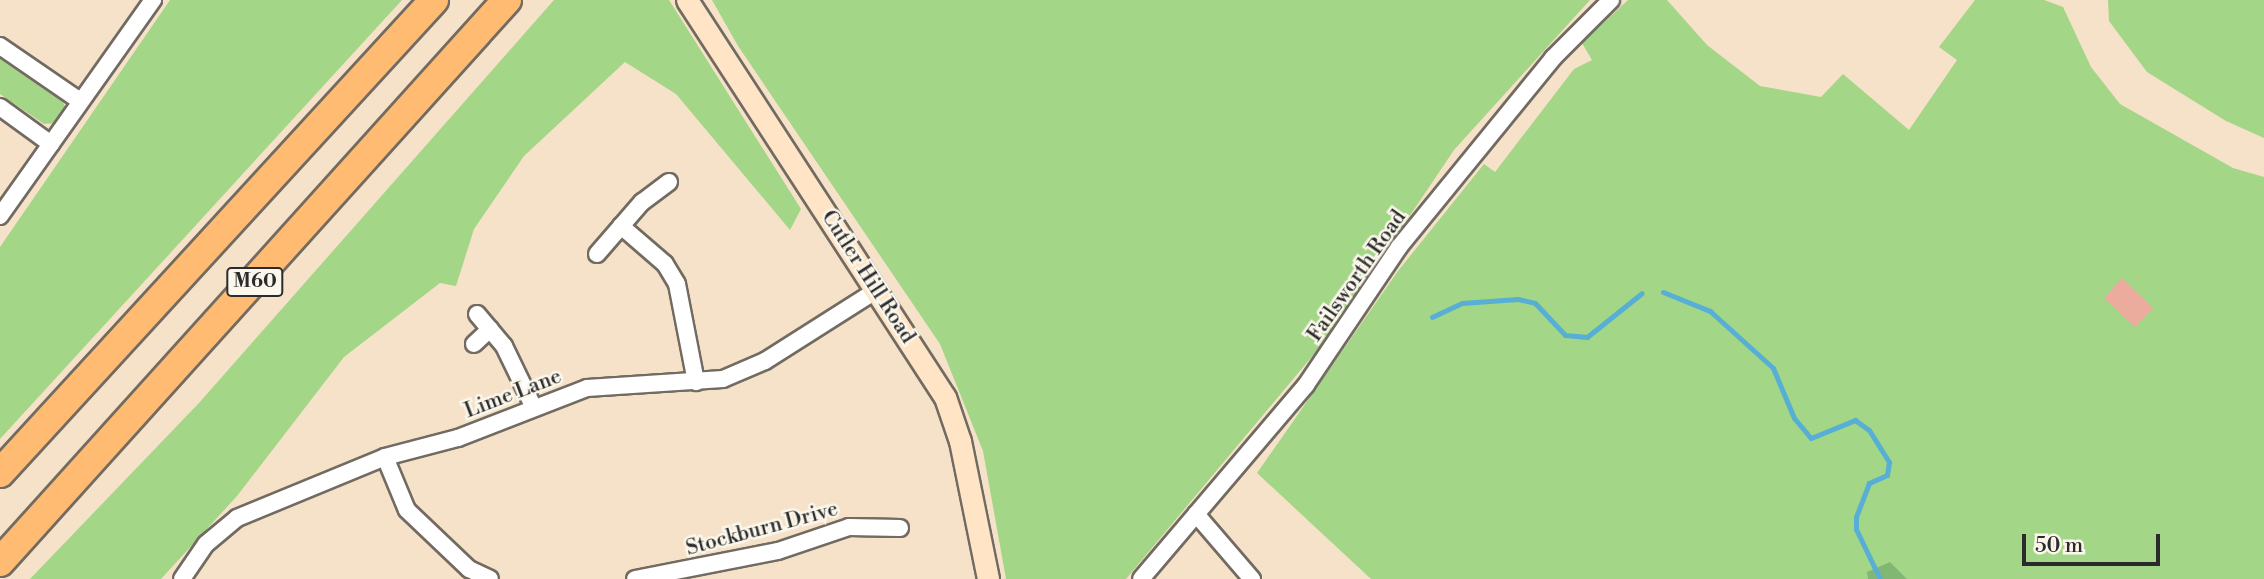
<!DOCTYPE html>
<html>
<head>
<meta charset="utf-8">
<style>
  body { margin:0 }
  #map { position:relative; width:2264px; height:579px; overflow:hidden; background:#f5e2c8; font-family:"Libre Bodoni",serif }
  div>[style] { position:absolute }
  .green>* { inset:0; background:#a3d686 }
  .forest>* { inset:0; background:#82b773 }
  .stream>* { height:5px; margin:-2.5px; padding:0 2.5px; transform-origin:2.5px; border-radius:2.5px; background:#58afd5 }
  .building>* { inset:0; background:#ebac9e }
  .roads { filter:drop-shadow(2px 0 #726b62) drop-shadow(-2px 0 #726b62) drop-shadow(0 2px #726b62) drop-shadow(0 -2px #726b62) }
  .street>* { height:16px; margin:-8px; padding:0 8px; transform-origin:8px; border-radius:8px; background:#fff }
  .secondary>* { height:21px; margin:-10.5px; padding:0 10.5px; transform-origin:10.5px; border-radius:10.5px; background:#ffe4c6 }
  .highway>* { height:28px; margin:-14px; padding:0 14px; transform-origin:14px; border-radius:14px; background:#ffbb71 }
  span { translate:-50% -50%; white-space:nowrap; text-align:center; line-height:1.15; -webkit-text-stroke:5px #fbf7ec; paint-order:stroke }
  .shield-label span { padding:2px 5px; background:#fbf7ec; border:2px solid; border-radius:5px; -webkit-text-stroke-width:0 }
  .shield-label { font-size:19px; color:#2b2b2b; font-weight:700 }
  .street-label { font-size:21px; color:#2b2b2b }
  .scale { position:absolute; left:2022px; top:534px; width:138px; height:32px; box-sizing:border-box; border:4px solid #2b2b2b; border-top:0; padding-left:9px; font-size:21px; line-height:24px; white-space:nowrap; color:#2b2b2b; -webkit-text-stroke:5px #fbf7ec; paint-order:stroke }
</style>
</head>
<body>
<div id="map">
  <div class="green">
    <div style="clip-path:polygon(170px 0,402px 0,0 439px,0 247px)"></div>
    <div style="clip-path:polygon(554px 0,669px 0,801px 209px,790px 230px,676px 94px,625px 62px,524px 156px,474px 229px,456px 286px,440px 283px,344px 357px,237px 496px,161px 579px,30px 579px,199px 403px)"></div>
    <div style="clip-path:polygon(712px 0,1590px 0,1454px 150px,1329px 336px,1126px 579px,1006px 579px,983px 451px,940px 344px,738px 46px)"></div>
    <div style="clip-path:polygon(1628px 0,1667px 0,1707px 45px,1760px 86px,1821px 97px,1843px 74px,1909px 130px,1957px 60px,1939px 47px,1975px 0,2044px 0,2063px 7px,2091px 67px,2120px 104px,2233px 168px,2264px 177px,2264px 579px,1371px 579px,1257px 473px,1398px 271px,1484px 164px,1495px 172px,1574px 69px,1592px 60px,1582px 43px)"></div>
    <div style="clip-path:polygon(2108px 0,2264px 0,2264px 138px,2226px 121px,2147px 72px,2109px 21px)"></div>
    <div style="clip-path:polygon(0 59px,63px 102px,66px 109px,58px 123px,44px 124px,0 94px)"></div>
  </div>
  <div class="forest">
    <div style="clip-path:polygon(1890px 562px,1907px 579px,1868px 579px,1867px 572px)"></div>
  </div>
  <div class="stream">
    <div style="left:1663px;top:292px;width:51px;rotate:22deg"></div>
    <div style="left:1710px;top:311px;width:85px;rotate:42.1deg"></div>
    <div style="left:1773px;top:368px;width:54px;rotate:67.2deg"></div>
    <div style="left:1794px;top:418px;width:26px;rotate:50deg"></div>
    <div style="left:1811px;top:438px;width:48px;rotate:-22.2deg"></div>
    <div style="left:1855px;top:420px;width:17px;rotate:36deg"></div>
    <div style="left:1869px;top:430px;width:38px;rotate:58deg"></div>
    <div style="left:1889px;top:462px;width:13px;rotate:99deg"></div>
    <div style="left:1887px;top:475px;width:20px;rotate:156deg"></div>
    <div style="left:1869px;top:483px;width:36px;rotate:111deg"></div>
    <div style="left:1856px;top:517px;width:12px;rotate:90deg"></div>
    <div style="left:1856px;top:529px;width:55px;rotate:64.4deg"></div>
    <div style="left:1432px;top:317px;width:33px;rotate:-25deg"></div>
    <div style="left:1462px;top:303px;width:56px;rotate:-4.1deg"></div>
    <div style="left:1518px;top:299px;width:17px;rotate:13deg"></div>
    <div style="left:1535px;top:303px;width:44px;rotate:46.8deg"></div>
    <div style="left:1565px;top:335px;width:22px;rotate:5deg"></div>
    <div style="left:1587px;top:337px;width:70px;rotate:-38.7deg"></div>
  </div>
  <div class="building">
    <div style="clip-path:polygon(2122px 278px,2153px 308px,2135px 327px,2104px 298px)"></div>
  </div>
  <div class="roads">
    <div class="street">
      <div style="left:0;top:46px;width:97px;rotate:34.5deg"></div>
      <div style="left:0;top:107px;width:63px;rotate:36deg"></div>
      <div style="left:669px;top:182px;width:34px;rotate:143deg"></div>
      <div style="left:642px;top:202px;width:32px;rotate:131deg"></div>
      <div style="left:621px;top:226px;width:58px;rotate:40.8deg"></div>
      <div style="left:665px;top:264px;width:23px;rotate:59deg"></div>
      <div style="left:677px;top:284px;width:100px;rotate:79deg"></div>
      <div style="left:0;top:216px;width:265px;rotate:-54.7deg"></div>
      <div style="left:597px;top:254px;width:37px;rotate:-49deg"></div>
      <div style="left:477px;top:314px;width:42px;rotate:49.8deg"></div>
      <div style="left:504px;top:346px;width:69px;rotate:64.2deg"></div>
      <div style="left:474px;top:344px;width:22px;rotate:-43deg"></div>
      <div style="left:385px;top:457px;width:57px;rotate:67.5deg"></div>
      <div style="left:407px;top:510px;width:86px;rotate:43.6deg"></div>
      <div style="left:469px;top:569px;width:23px;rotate:25deg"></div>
      <div style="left:1196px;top:514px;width:86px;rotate:49.3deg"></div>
      <div style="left:182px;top:579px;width:42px;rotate:-55.6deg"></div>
      <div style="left:206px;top:544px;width:40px;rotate:-40deg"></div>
      <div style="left:237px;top:518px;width:160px;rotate:-22.4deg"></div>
      <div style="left:385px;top:457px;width:75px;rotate:-14.6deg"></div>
      <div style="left:458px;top:438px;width:138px;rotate:-21.2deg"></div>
      <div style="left:587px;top:388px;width:136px;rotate:-3.8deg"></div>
      <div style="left:723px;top:379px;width:46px;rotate:-23.2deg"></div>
      <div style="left:765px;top:361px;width:133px;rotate:-32.4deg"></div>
      <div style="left:635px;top:579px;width:146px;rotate:-11.1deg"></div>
      <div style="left:778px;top:551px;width:75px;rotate:-18.7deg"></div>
      <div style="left:849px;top:527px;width:51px;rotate:1.1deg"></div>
      <div style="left:1141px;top:579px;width:255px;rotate:-49.6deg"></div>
      <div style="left:1306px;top:385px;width:166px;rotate:-56deg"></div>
      <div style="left:1399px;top:247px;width:244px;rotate:-50.8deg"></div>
      <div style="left:1553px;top:58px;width:82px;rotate:-45deg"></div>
    </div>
    <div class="secondary">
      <div style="left:687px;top:0;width:473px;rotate:57deg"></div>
      <div style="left:945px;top:397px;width:46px;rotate:71.2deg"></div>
      <div style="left:960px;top:441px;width:141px;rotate:78.5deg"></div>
    </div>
    <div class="highway">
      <div style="left:0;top:473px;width:642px;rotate:-47.46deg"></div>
      <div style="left:0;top:562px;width:757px;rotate:-47.95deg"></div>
    </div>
  </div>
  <div class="shield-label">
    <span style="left:255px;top:282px">M60</span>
  </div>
  <div class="street-label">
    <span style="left:1357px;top:276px;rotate:-55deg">Failsworth Road</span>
    <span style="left:868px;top:277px;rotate:57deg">Cutler Hill Road</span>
    <span style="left:513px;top:394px;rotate:-21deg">Lime Lane</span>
    <span style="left:762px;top:529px;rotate:-15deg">Stockburn Drive</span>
  </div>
  <div class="scale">50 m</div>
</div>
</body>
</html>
